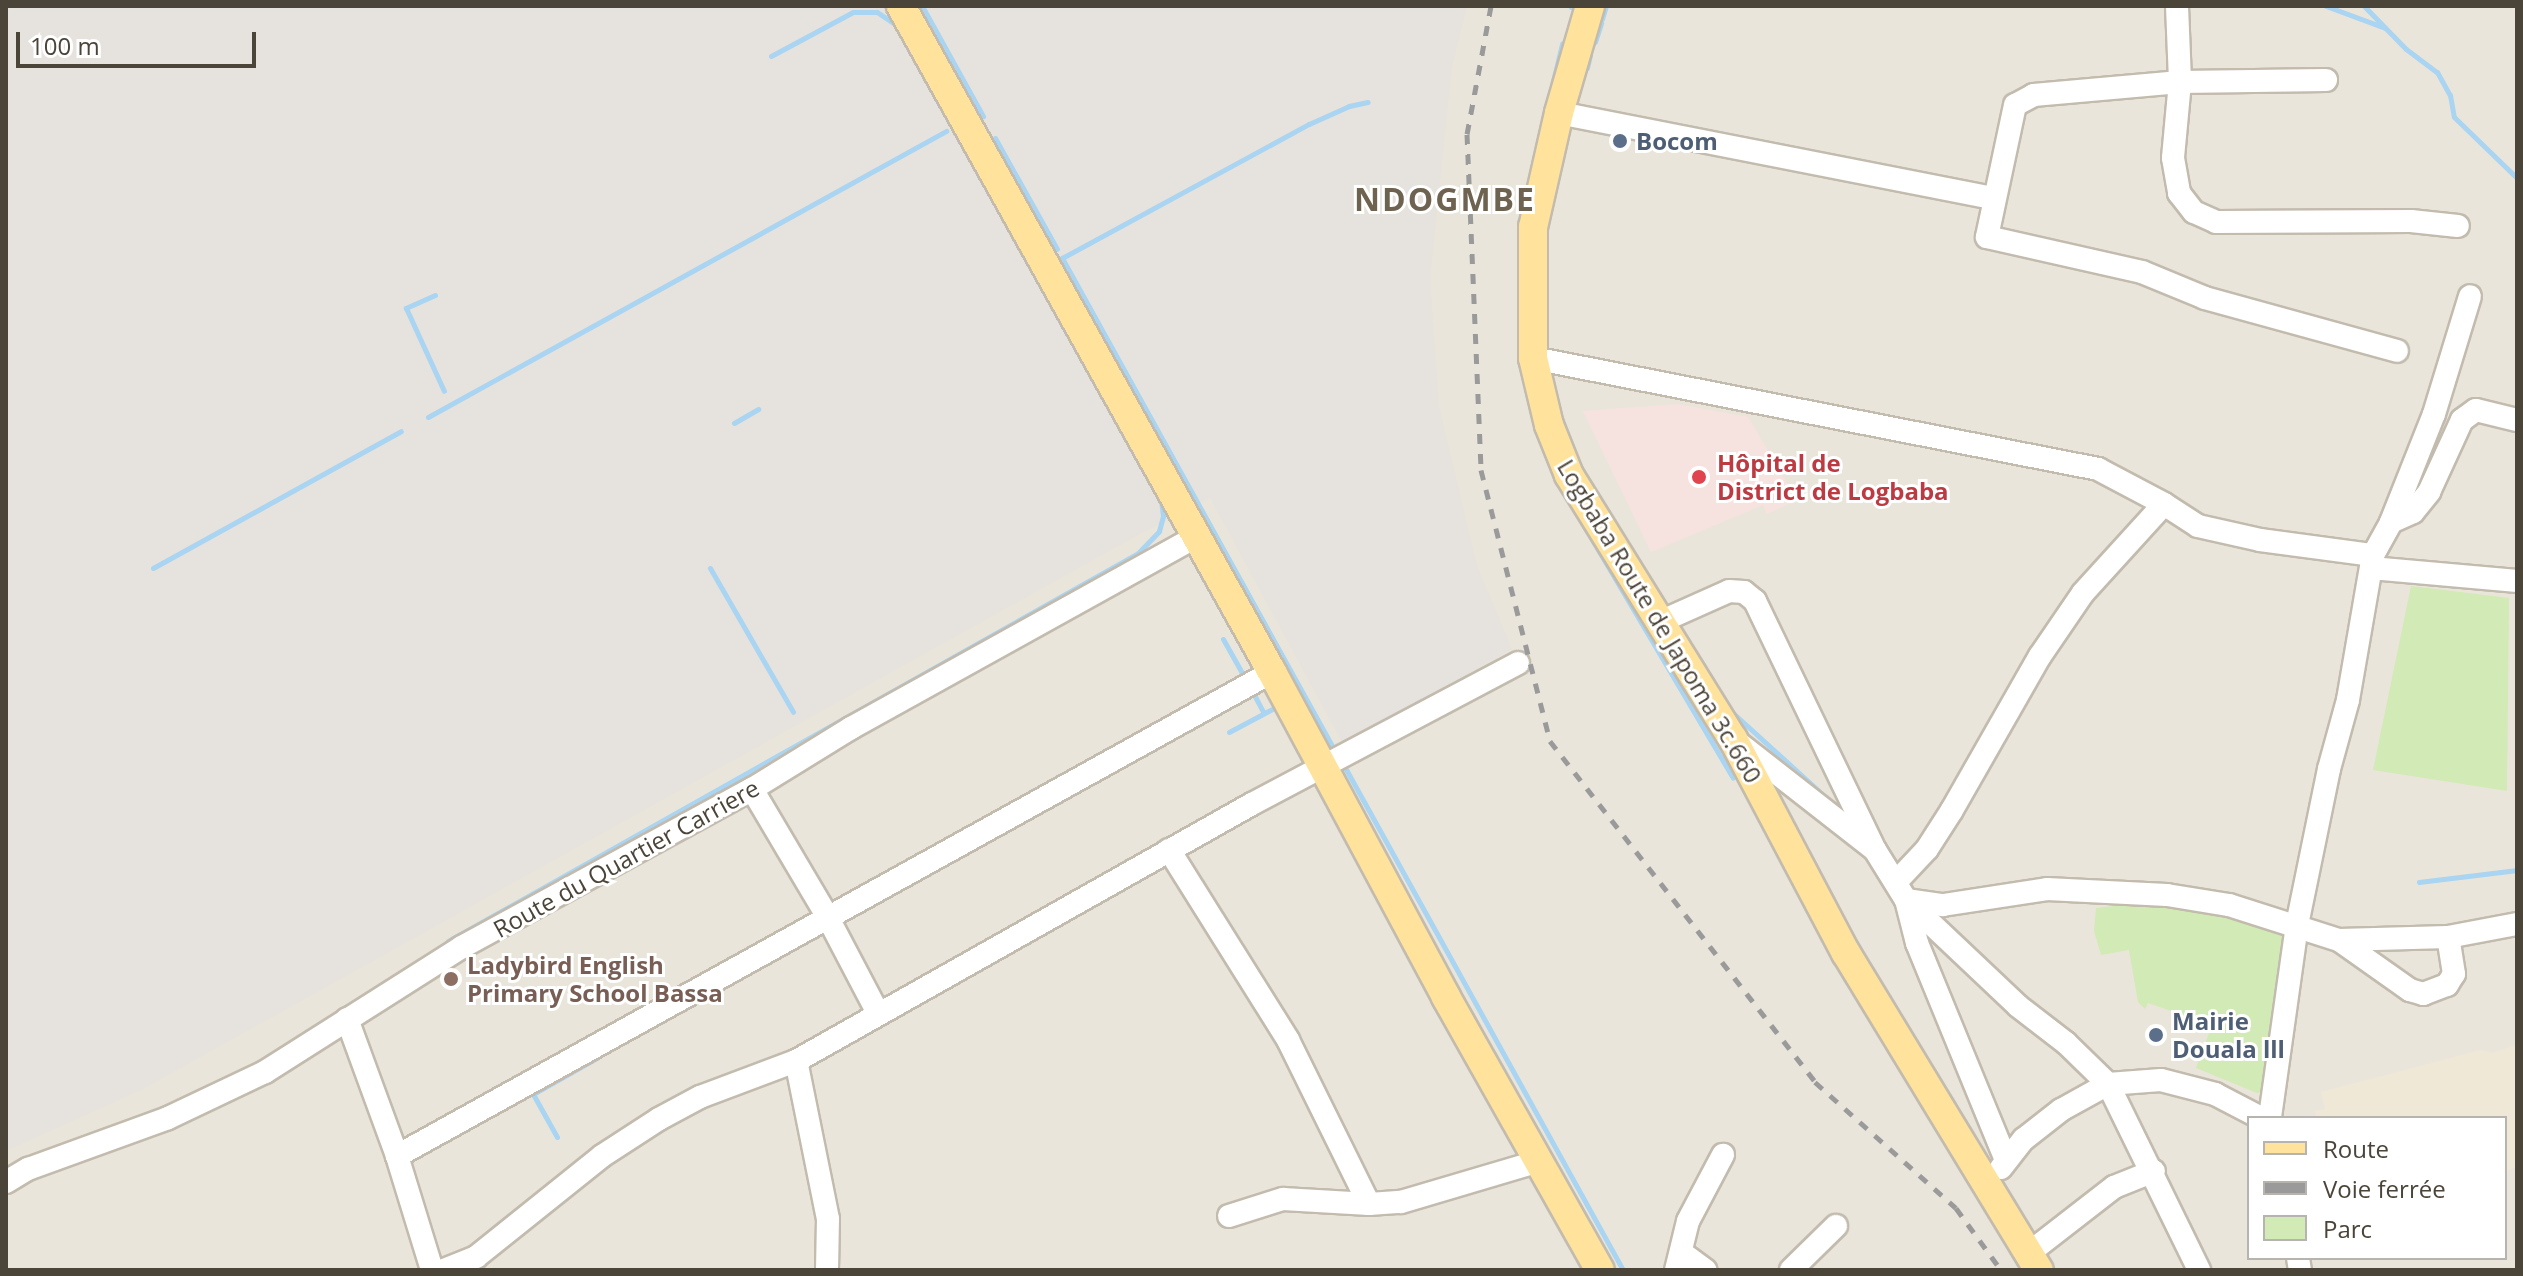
<!DOCTYPE html>
<html>
<head>
<meta charset="utf-8">
<style>
  body { margin:0 }
  #map { position:relative; width:2523px; height:1276px; overflow:hidden; background:#f6f3ec; font-family:"Open Sans",sans-serif }
  div>[style] { position:absolute }
  .residential>* { inset:0; background:#eae5da }
  .industrial>* { inset:0; background:#e6e2dd }
  .education>* { inset:0; background:#efe8d6 }
  .medical>* { inset:0; background:#f6e3e0 }
  .green>* { inset:0; background:#d2eab5 }
  .stream>* { height:5px; margin:-2.5px; padding:0 2.5px; transform-origin:2.5px; border-radius:2.5px; background:#a9d4f2 }
  .roads { filter:drop-shadow(2px 0 #c2bbae) drop-shadow(-2px 0 #c2bbae) drop-shadow(0 2px #c2bbae) drop-shadow(0 -2px #c2bbae) }
  .minor>* { height:22px; margin:-11px; padding:0 11px; transform-origin:11px; border-radius:11px; background:#fff }
  .major>* { height:28px; margin:-14px; padding:0 14px; transform-origin:14px; border-radius:14px; background:#ffe39c }
  .rail>* { height:5px; margin-top:-2.5px; transform-origin:0; background:repeating-linear-gradient(90deg,#9a9a9a 0 10px,transparent 0 20px) }
  .dots>* { width:22px; height:22px; translate:-50% -50%; box-sizing:border-box; border:4px solid #fff; border-radius:50% }
  span { translate:-50% -50%; white-space:nowrap; text-align:center; line-height:1.15; -webkit-text-stroke:6px #fff; paint-order:stroke }
  .service-label { font-size:24px; color:#4e5e75; font-weight:700 }
  .left { translate:0 -50%; text-align:left }
  .health-label { font-size:24px; color:#be3a42; font-weight:700 }
  .street-label { font-size:24px; color:#4b4439 }
  .education-label { font-size:24px; color:#785e54; font-weight:700 }
  .district-label { font-size:32px; color:#6e6250; font-weight:700; letter-spacing:2px }
  .frame { position:absolute; inset:0; border:8px solid #4b4439; pointer-events:none }
  .legend { position:absolute; left:2247px; top:1116px; width:260px; height:144px; box-sizing:border-box; background:#fff; border:2px solid #b7b4b0; margin:0; padding:10px 14px; list-style:none; font-size:24px; color:#4b4439 }
  .legend li { display:flex; align-items:center; gap:16px; height:40px }
  .legend b { width:40px; border:2px solid #b7b4b0 }
  .scale { position:absolute; left:16px; top:32px; width:240px; height:36px; box-sizing:border-box; border:4px solid #4b4439; border-top:0; padding-left:10px; font-size:24px; line-height:28px; white-space:nowrap; color:#4b4439; -webkit-text-stroke:6px #fff; paint-order:stroke }
</style>
</head>
<body>
<div id="map">
  <div class="residential">
    <div style="clip-path:polygon(evenodd,6px 6px,2517px 6px,2517px 1270px,6px 1270px,6px 6px,2249px 1118px,2505px 1118px,2505px 1258px,2249px 1258px,2249px 1118px)"></div>
  </div>
  <div class="industrial">
    <div style="clip-path:polygon(6px 6px,1467px 6px,1452px 66px,1430px 279px,1439px 406px,1477px 566px,1512px 649px,1343px 744px,1210px 498px,1129px 540px,143px 1089px,6px 1151px)"></div>
  </div>
  <div class="education">
    <div style="clip-path:polygon(2517px 1045px,2517px 1167px,2505px 1171px,2505px 1118px,2304px 1118px,2316px 1116px,2315px 1111px,2325px 1109px,2321px 1092px,2481px 1050px,2492px 1053px)"></div>
  </div>
  <div class="medical">
    <div style="clip-path:polygon(1677px 404px,1748px 417px,1797px 500px,1767px 514px,1763px 505px,1651px 552px,1583px 411px)"></div>
  </div>
  <div class="green">
    <div style="clip-path:polygon(2411px 586px,2509px 598px,2507px 791px,2373px 770px)"></div>
    <div style="clip-path:polygon(2133px 904px,2208px 911px,2261px 924px,2293px 940px,2266px 1091px,2257px 1093px,2196px 1068px,2212px 1025px,2148px 1003px,2145px 1009px,2138px 1002px,2129px 950px,2101px 955px,2094px 931px,2096px 908px)"></div>
  </div>
  <div class="stream">
    <div style="left:922px;top:6px;width:126px;rotate:61deg"></div>
    <div style="left:2326px;top:6px;width:63px;rotate:20.4deg"></div>
    <div style="left:2364px;top:6px;width:60px;rotate:45.7deg"></div>
    <div style="left:2406px;top:49px;width:39px;rotate:37deg"></div>
    <div style="left:2437px;top:72px;width:26px;rotate:61deg"></div>
    <div style="left:2450px;top:95px;width:22px;rotate:80deg"></div>
    <div style="left:2454px;top:117px;width:88px;rotate:44.1deg"></div>
    <div style="left:1571px;top:7px;width:1px;rotate:-90deg"></div>
    <div style="left:1602px;top:19px;width:14px;rotate:-73deg"></div>
    <div style="left:1595px;top:42px;width:20px;rotate:-72deg"></div>
    <div style="left:771px;top:56px;width:93px;rotate:-28.2deg"></div>
    <div style="left:853px;top:12px;width:24px"></div>
    <div style="left:877px;top:12px;width:23px;rotate:34deg"></div>
    <div style="left:1587px;top:68px;width:13px;rotate:-77deg"></div>
    <div style="left:1549px;top:98px;width:56px;rotate:-76.5deg"></div>
    <div style="left:995px;top:138px;width:127px;rotate:60.8deg"></div>
    <div style="left:435px;top:295px;width:32px;rotate:156deg"></div>
    <div style="left:406px;top:308px;width:91px;rotate:65.4deg"></div>
    <div style="left:428px;top:417px;width:592px;rotate:-28.9deg"></div>
    <div style="left:734px;top:423px;width:28px;rotate:-30deg"></div>
    <div style="left:1571px;top:504px;width:318px;rotate:59.4deg"></div>
    <div style="left:153px;top:568px;width:283px;rotate:-28.9deg"></div>
    <div style="left:710px;top:568px;width:166px;rotate:60deg"></div>
    <div style="left:1223px;top:639px;width:47px;rotate:60.7deg"></div>
    <div style="left:1251px;top:689px;width:27px;rotate:62deg"></div>
    <div style="left:1733px;top:713px;width:122px;rotate:42.3deg"></div>
    <div style="left:1229px;top:732px;width:55px;rotate:-28deg"></div>
    <div style="left:1336px;top:753px;width:566px;rotate:-118.97deg"></div>
    <div style="left:1062px;top:258px;width:281px;rotate:-28.5deg"></div>
    <div style="left:1309px;top:124px;width:44px;rotate:-24.2deg"></div>
    <div style="left:1349px;top:106px;width:19px;rotate:-12deg"></div>
    <div style="left:1342px;top:762px;width:581px;rotate:61.05deg"></div>
    <div style="left:2419px;top:882px;width:99px;rotate:-7deg"></div>
    <div style="left:448px;top:941px;width:792px;rotate:-29.35deg"></div>
    <div style="left:1138px;top:553px;width:30px;rotate:-46deg"></div>
    <div style="left:1159px;top:531px;width:16px;rotate:-75deg"></div>
    <div style="left:1163px;top:516px;width:17px;rotate:-97deg"></div>
    <div style="left:557px;top:1137px;width:49px;rotate:-119.2deg"></div>
    <div style="left:533px;top:1094px;width:73px;rotate:-29.4deg"></div>
  </div>
  <div class="roads">
    <div class="minor">
      <div style="left:2177px;top:6px;width:76px;rotate:87.7deg"></div>
      <div style="left:2180px;top:82px;width:76px;rotate:95.3deg"></div>
      <div style="left:2173px;top:158px;width:36px;rotate:80deg"></div>
      <div style="left:2179px;top:193px;width:24px;rotate:52deg"></div>
      <div style="left:2194px;top:212px;width:24px;rotate:24deg"></div>
      <div style="left:2216px;top:222px;width:195px;rotate:-0.3deg"></div>
      <div style="left:2411px;top:221px;width:47px;rotate:6.1deg"></div>
      <div style="left:2326px;top:80px;width:146px;rotate:179.2deg"></div>
      <div style="left:2180px;top:82px;width:147px;rotate:174.9deg"></div>
      <div style="left:2034px;top:95px;width:21px;rotate:152deg"></div>
      <div style="left:2015px;top:105px;width:135px;rotate:102deg"></div>
      <div style="left:1987px;top:237px;width:159px;rotate:12.7deg"></div>
      <div style="left:2142px;top:272px;width:68px;rotate:22.4deg"></div>
      <div style="left:2205px;top:298px;width:199px;rotate:15.4deg"></div>
      <div style="left:1559px;top:113px;width:443px;rotate:11.1deg"></div>
      <div style="left:1533px;top:358px;width:576px;rotate:11.11deg"></div>
      <div style="left:2098px;top:469px;width:75px;rotate:27.9deg"></div>
      <div style="left:2164px;top:504px;width:40px;rotate:32.9deg"></div>
      <div style="left:2198px;top:526px;width:64px;rotate:12.7deg"></div>
      <div style="left:2260px;top:540px;width:114px;rotate:7.6deg"></div>
      <div style="left:2373px;top:555px;width:147px;rotate:99.8deg"></div>
      <div style="left:2348px;top:700px;width:72px;rotate:105.4deg"></div>
      <div style="left:2329px;top:769px;width:159px;rotate:101.6deg"></div>
      <div style="left:2297px;top:925px;width:195px;rotate:98deg"></div>
      <div style="left:2391px;top:522px;width:24px;rotate:-24deg"></div>
      <div style="left:2413px;top:512px;width:26px;rotate:-51deg"></div>
      <div style="left:2429px;top:492px;width:79px;rotate:-65.4deg"></div>
      <div style="left:2462px;top:420px;width:17px;rotate:-36deg"></div>
      <div style="left:2476px;top:410px;width:42px;rotate:13.7deg"></div>
      <div style="left:2373px;top:555px;width:38px;rotate:-61deg"></div>
      <div style="left:2391px;top:522px;width:116px;rotate:-68.3deg"></div>
      <div style="left:2434px;top:414px;width:123px;rotate:-73deg"></div>
      <div style="left:2371px;top:568px;width:147px;rotate:5.1deg"></div>
      <div style="left:1662px;top:621px;width:73px;rotate:-24.1deg"></div>
      <div style="left:1729px;top:591px;width:15px;rotate:4deg"></div>
      <div style="left:1744px;top:592px;width:14px;rotate:39deg"></div>
      <div style="left:1755px;top:601px;width:272px;rotate:64.3deg"></div>
      <div style="left:1737px;top:742px;width:175px;rotate:38deg"></div>
      <div style="left:1875px;top:850px;width:59px;rotate:58.2deg"></div>
      <div style="left:1906px;top:900px;width:154px;rotate:43.4deg"></div>
      <div style="left:2018px;top:1006px;width:61px;rotate:37.6deg"></div>
      <div style="left:2066px;top:1043px;width:59px;rotate:44.3deg"></div>
      <div style="left:2108px;top:1084px;width:207px;rotate:63.9deg"></div>
      <div style="left:752px;top:789px;width:147px;rotate:59.4deg"></div>
      <div style="left:827px;top:916px;width:110px;rotate:62.3deg"></div>
      <div style="left:1169px;top:850px;width:224px;rotate:57.9deg"></div>
      <div style="left:1288px;top:1040px;width:183px;rotate:63.7deg"></div>
      <div style="left:1896px;top:882px;width:45px;rotate:-46.8deg"></div>
      <div style="left:1927px;top:849px;width:46px;rotate:-57.3deg"></div>
      <div style="left:1952px;top:810px;width:177px;rotate:-60.3deg"></div>
      <div style="left:2040px;top:656px;width:76px;rotate:-55.7deg"></div>
      <div style="left:2083px;top:593px;width:120px;rotate:-47.7deg"></div>
      <div style="left:2339px;top:940px;width:87px;rotate:35.2deg"></div>
      <div style="left:2410px;top:990px;width:14px;rotate:17deg"></div>
      <div style="left:2423px;top:994px;width:26px;rotate:-21deg"></div>
      <div style="left:2447px;top:985px;width:13px;rotate:-58deg"></div>
      <div style="left:2454px;top:974px;width:37px;rotate:-99deg"></div>
      <div style="left:347px;top:1019px;width:146px;rotate:69.9deg"></div>
      <div style="left:397px;top:1156px;width:119px;rotate:72.9deg"></div>
      <div style="left:397px;top:1156px;width:1000px;rotate:-28.95deg"></div>
      <div style="left:2006px;top:1160px;width:235px;rotate:-112.3deg"></div>
      <div style="left:1917px;top:943px;width:44px;rotate:-104.3deg"></div>
      <div style="left:1906px;top:900px;width:37px;rotate:8deg"></div>
      <div style="left:1943px;top:905px;width:105px;rotate:-8.7deg"></div>
      <div style="left:2047px;top:889px;width:120px;rotate:2.9deg"></div>
      <div style="left:2167px;top:895px;width:63px;rotate:9.2deg"></div>
      <div style="left:2229px;top:905px;width:115px;rotate:17.7deg"></div>
      <div style="left:2339px;top:940px;width:109px;rotate:-1.6deg"></div>
      <div style="left:2448px;top:937px;width:70px;rotate:-10.7deg"></div>
      <div style="left:2001px;top:1168px;width:37px;rotate:-52deg"></div>
      <div style="left:2024px;top:1139px;width:47px;rotate:-38.1deg"></div>
      <div style="left:2061px;top:1110px;width:54px;rotate:-29deg"></div>
      <div style="left:2108px;top:1084px;width:53px;rotate:-4.3deg"></div>
      <div style="left:2161px;top:1080px;width:56px;rotate:14.5deg"></div>
      <div style="left:2215px;top:1094px;width:52px;rotate:27.6deg"></div>
      <div style="left:6px;top:1182px;width:26px;rotate:-31deg"></div>
      <div style="left:28px;top:1169px;width:149px;rotate:-20deg"></div>
      <div style="left:168px;top:1118px;width:107px;rotate:-25.4deg"></div>
      <div style="left:265px;top:1072px;width:233px;rotate:-32.4deg"></div>
      <div style="left:462px;top:947px;width:330px;rotate:-28.6deg"></div>
      <div style="left:752px;top:789px;width:116px;rotate:-31.6deg"></div>
      <div style="left:851px;top:728px;width:394px;rotate:-29deg"></div>
      <div style="left:1229px;top:1216px;width:57px;rotate:-17.5deg"></div>
      <div style="left:1283px;top:1199px;width:86px;rotate:3.3deg"></div>
      <div style="left:1369px;top:1204px;width:32px;rotate:-4deg"></div>
      <div style="left:1401px;top:1202px;width:144px;rotate:-16.5deg"></div>
      <div style="left:1682px;top:1253px;width:29px;rotate:36deg"></div>
      <div style="left:2029px;top:1253px;width:108px;rotate:-37.8deg"></div>
      <div style="left:2114px;top:1187px;width:43px;rotate:-21.8deg"></div>
      <div style="left:2298px;top:1258px;width:12px;rotate:81deg"></div>
      <div style="left:444px;top:1270px;width:35px;rotate:-22deg"></div>
      <div style="left:476px;top:1257px;width:161px;rotate:-38.7deg"></div>
      <div style="left:602px;top:1156px;width:68px;rotate:-33deg"></div>
      <div style="left:659px;top:1119px;width:47px;rotate:-28.2deg"></div>
      <div style="left:700px;top:1097px;width:103px;rotate:-20.6deg"></div>
      <div style="left:827px;top:1270px;width:51px;rotate:-88.9deg"></div>
      <div style="left:828px;top:1219px;width:161px;rotate:-101.4deg"></div>
      <div style="left:796px;top:1061px;width:523px;rotate:-29.41deg"></div>
      <div style="left:1252px;top:804px;width:301px;rotate:-27.9deg"></div>
      <div style="left:1676px;top:1270px;width:50px;rotate:-76.2deg"></div>
      <div style="left:1688px;top:1221px;width:75px;rotate:-62.1deg"></div>
      <div style="left:1791px;top:1270px;width:63px;rotate:-44.4deg"></div>
    </div>
    <div class="major">
      <div style="left:901px;top:6px;width:762px;rotate:60.88deg"></div>
      <div style="left:1272px;top:672px;width:369px;rotate:61.8deg"></div>
      <div style="left:1446px;top:997px;width:313px;rotate:60.6deg"></div>
      <div style="left:1590px;top:6px;width:111px;rotate:106.2deg"></div>
      <div style="left:1559px;top:113px;width:117px;rotate:102.8deg"></div>
      <div style="left:1533px;top:227px;width:131px;rotate:90deg"></div>
      <div style="left:1533px;top:358px;width:69px;rotate:76.6deg"></div>
      <div style="left:1549px;top:425px;width:54px;rotate:68.2deg"></div>
      <div style="left:1569px;top:475px;width:311px;rotate:58.2deg"></div>
      <div style="left:1733px;top:739px;width:242px;rotate:62.2deg"></div>
      <div style="left:1846px;top:953px;width:371px;rotate:58.7deg"></div>
    </div>
  </div>
  <div class="rail">
    <div style="left:1491px;top:6px;width:130px;rotate:100.6deg"></div>
    <div style="left:1467px;top:134px;width:336px;rotate:87.6deg"></div>
    <div style="left:1481px;top:470px;width:280px;rotate:75.7deg"></div>
    <div style="left:1550px;top:741px;width:432px;rotate:52.1deg"></div>
    <div style="left:1815px;top:1082px;width:189px;rotate:41.8deg"></div>
    <div style="left:1956px;top:1208px;width:77px;rotate:54deg"></div>
  </div>
  <div class="dots">
    <div style="left:1620px;top:141px;background:#5c6f8a"></div>
    <div style="left:1699px;top:477px;background:#e0444e"></div>
    <div style="left:451px;top:979px;background:#8d6e63"></div>
    <div style="left:2156px;top:1035px;background:#5c6f8a"></div>
  </div>
  <div class="service-label">
    <span class="left" style="left:1636px;top:141px">Bocom</span>
    <span class="left" style="left:2172px;top:1035px">Mairie<br>Douala lll</span>
  </div>
  <div class="health-label">
    <span class="left" style="left:1717px;top:477px">Hôpital de<br>District de Logbaba</span>
  </div>
  <div class="street-label">
    <span style="left:1660px;top:621px;rotate:59deg">Logbaba Route de Japoma 3c.660</span>
    <span style="left:626px;top:858px;rotate:-29deg">Route du Quartier Carriere</span>
  </div>
  <div class="education-label">
    <span class="left" style="left:467px;top:979px">Ladybird English<br>Primary School Bassa</span>
  </div>
  <div class="district-label">
    <span style="left:1445px;top:199px">NDOGMBE</span>
  </div>
  <div class="frame"></div>
  <ul class="legend">
  <li><b style="height:10px;background:#ffe39c"></b>Route</li>
  <li><b style="height:10px;background:#9a9a9a"></b>Voie ferrée</li>
  <li><b style="height:22px;background:#d2eab5"></b>Parc</li>
  </ul>
  <div class="scale">100 m</div>
</div>
</body>
</html>
